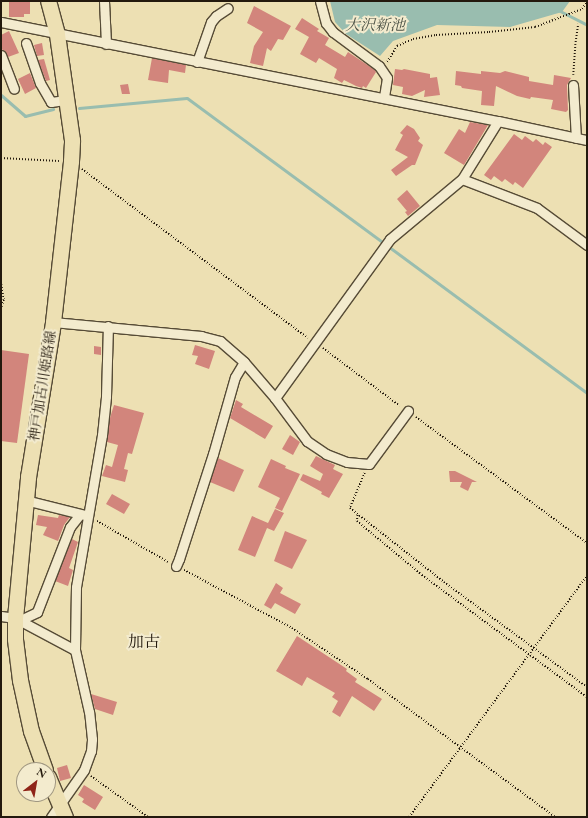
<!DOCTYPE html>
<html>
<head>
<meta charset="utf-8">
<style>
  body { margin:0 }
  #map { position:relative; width:588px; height:818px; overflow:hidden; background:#ede0b3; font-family:"EB Garamond","Noto Serif JP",serif }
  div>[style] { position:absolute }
  .water>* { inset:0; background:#99bdaf }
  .stream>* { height:3px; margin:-1.5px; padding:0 1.5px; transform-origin:1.5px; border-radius:1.5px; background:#99bdaf }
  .building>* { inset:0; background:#d2857c }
  .path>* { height:1.5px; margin-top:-0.75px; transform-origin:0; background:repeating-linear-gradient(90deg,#23190d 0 1px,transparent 0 3px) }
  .roads { filter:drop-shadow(1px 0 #564b36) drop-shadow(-1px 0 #564b36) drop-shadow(0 1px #564b36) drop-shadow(0 -1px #564b36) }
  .minor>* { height:9px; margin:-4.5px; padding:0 4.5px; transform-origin:4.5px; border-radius:4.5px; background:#f3ebce }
  .primary>* { height:15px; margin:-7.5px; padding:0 7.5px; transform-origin:7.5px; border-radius:7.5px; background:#ede0b3 }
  span { translate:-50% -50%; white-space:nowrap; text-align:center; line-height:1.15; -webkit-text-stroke:4px #f3ebce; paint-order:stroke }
  .street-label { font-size:14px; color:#23190d }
  .water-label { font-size:15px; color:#4c5246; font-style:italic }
  .quarter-label { font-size:16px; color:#23190d }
  .frame { position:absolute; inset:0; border:2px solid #23190d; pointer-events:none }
  .north { position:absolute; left:16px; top:762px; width:40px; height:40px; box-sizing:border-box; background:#f3ebce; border:1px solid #a09781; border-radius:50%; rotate:31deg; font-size:11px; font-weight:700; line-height:16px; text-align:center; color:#23190d }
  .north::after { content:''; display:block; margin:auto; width:14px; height:18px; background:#8f2418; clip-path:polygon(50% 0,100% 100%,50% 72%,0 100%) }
</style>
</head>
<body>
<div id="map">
  <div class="water">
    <div style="clip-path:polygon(330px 1px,570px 1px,562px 12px,510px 27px,437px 25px,393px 41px,380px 56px,346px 34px,335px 22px)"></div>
  </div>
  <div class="stream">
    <div style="left:560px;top:11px;width:30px;rotate:27deg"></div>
    <div style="left:1px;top:95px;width:32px;rotate:41deg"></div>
    <div style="left:25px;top:116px;width:29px;rotate:-14deg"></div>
    <div style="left:79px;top:108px;width:108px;rotate:-5.3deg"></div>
    <div style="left:187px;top:98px;width:497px;rotate:36.4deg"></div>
  </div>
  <div class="building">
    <div style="clip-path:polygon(9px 1px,30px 1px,30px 14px,24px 14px,24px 17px,9px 17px)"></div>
    <div style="clip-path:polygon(254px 6px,291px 26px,283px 40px,278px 39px,271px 51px,267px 48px,263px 66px,250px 63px,254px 46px,263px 32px,247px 23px)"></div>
    <div style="clip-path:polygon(302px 18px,319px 29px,317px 31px,329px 38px,325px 45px,345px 57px,348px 52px,375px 70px,376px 72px,366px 88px,363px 86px,362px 88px,356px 86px,344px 80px,342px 83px,334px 78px,337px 69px,319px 58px,316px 63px,300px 54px,309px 37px,295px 29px)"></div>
    <div style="clip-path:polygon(9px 31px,19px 53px,8px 57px,5px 51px,1px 49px,1px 35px)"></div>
    <div style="clip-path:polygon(42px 43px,44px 55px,37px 56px,34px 45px)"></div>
    <div style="clip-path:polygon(152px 58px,186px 65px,185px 73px,169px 70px,168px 83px,148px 80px)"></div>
    <div style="clip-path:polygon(44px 59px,50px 80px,46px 81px,38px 60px)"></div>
    <div style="clip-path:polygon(395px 69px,402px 70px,404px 69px,430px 74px,430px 78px,437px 77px,440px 95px,424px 97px,425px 90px,412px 96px,402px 94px,403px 87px,393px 85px)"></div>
    <div style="clip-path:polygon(456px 71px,481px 74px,481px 71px,500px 73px,505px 71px,529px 77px,529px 81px,553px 85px,554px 75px,571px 78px,567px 85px,568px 110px,566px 112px,551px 109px,553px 100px,531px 97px,530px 99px,517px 96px,496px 86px,494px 106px,481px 105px,482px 91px,462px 88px,461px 86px,455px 85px)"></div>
    <div style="clip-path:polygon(30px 73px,36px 88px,25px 94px,18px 79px)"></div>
    <div style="clip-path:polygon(128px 84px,130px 94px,122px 94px,120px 85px)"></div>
    <div style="clip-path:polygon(470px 122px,488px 125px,464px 165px,444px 153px,459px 129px,465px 133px)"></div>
    <div style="clip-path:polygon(407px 125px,414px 129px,420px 138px,418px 141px,423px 145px,415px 165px,412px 165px,396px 176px,391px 170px,408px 157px,395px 150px,403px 135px,400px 133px)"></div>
    <div style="clip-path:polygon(514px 134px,522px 140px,525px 136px,533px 142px,536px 139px,543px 145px,545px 142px,552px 147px,523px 188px,515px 182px,513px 185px,505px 179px,502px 182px,494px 176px,491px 180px,484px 175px)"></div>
    <div style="clip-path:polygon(407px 190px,420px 206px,408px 216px,405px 212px,407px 211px,397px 199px)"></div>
    <div style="clip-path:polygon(195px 345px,215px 351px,209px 369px,195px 364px,198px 356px,192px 355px)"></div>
    <div style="clip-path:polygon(94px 346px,101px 347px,101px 355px,94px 354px)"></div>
    <div style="clip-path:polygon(1px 350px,29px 354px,17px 443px,1px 441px)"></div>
    <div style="clip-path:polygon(236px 400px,243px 404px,241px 407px,273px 426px,265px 439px,230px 418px)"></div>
    <div style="clip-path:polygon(114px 405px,144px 413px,132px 454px,128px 453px,124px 469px,128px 470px,125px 482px,102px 476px,106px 465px,112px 467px,118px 445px,107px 442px,109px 421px)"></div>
    <div style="clip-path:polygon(290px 435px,300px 442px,293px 455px,282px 449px)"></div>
    <div style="clip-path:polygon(316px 456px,335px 465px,333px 469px,343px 474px,329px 498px,321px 494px,322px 492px,300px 480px,303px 474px,320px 481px,323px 474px,310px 466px)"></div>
    <div style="clip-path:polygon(218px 458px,244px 470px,234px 492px,210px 482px)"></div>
    <div style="clip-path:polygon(271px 459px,286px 466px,285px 468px,300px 474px,282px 511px,275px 508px,280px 498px,258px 487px)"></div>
    <div style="clip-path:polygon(449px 471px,455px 471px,477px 482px,472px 482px,468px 491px,460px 487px,462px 482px,450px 482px)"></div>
    <div style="clip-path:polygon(112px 494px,130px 504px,124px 514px,106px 504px)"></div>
    <div style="clip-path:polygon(275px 509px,284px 513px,274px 531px,267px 528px,255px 557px,238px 550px,252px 516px,268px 523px)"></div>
    <div style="clip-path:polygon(38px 515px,58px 518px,59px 515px,70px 517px,64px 525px,58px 541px,43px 535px,47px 527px,36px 525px)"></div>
    <div style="clip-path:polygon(285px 531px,307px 540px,292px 569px,274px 561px)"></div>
    <div style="clip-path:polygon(72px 539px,78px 542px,69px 568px,73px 570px,68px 586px,55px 581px)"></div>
    <div style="clip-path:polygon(276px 583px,283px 588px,280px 593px,301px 604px,295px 614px,275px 603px,271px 609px,264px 605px)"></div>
    <div style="clip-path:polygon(297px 636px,347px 669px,346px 671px,357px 679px,355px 682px,382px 699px,374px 711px,352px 696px,340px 717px,332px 712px,338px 701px,332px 697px,335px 693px,307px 677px,302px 686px,276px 671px)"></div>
    <div style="clip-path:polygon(91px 694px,117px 702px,113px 715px,95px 709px)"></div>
    <div style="clip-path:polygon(67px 765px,71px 778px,60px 781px,57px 768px)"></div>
    <div style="clip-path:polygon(84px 785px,103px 797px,95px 810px,82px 802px,84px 799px,78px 795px)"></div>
  </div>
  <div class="path">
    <div style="left:387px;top:62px;width:19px;rotate:-58deg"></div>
    <div style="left:397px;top:46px;width:17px;rotate:-24deg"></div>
    <div style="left:413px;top:39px;width:23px;rotate:-10deg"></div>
    <div style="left:436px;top:35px;width:53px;rotate:-3.2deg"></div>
    <div style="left:489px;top:32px;width:46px;rotate:-6.2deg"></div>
    <div style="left:535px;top:27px;width:50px;rotate:-21deg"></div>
    <div style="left:582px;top:9px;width:9px;rotate:-58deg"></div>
    <div style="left:573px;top:75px;width:30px;rotate:-86deg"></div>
    <div style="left:575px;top:45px;width:21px;rotate:-82deg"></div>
    <div style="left:1px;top:158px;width:58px;rotate:3deg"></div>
    <div style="left:82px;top:169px;width:282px;rotate:36.8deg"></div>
    <div style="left:1px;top:281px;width:19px;rotate:81deg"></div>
    <div style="left:4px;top:300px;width:9px;rotate:108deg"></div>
    <div style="left:323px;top:348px;width:96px;rotate:37deg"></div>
    <div style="left:416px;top:417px;width:212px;rotate:36.4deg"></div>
    <div style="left:365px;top:473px;width:38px;rotate:113deg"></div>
    <div style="left:350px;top:508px;width:120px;rotate:38.2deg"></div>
    <div style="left:444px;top:582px;width:177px;rotate:36.3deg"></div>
    <div style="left:358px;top:515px;width:6px;rotate:99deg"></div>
    <div style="left:357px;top:521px;width:85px;rotate:39.7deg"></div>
    <div style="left:422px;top:575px;width:205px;rotate:36.5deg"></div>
    <div style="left:97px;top:521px;width:82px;rotate:30deg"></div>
    <div style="left:184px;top:570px;width:123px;rotate:28.2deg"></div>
    <div style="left:292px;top:628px;width:92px;rotate:33.9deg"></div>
    <div style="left:368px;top:679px;width:232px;rotate:36.4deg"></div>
    <div style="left:91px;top:776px;width:70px;rotate:35.7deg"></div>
    <div style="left:409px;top:817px;width:300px;rotate:-53.6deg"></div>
  </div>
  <div class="roads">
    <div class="minor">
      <div style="left:104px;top:1px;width:43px;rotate:87.3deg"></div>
      <div style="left:320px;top:1px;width:23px;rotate:75deg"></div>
      <div style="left:326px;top:23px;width:11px;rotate:52deg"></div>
      <div style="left:333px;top:32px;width:57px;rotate:36.5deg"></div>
      <div style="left:379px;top:66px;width:14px;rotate:56deg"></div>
      <div style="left:387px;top:78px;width:20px;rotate:99deg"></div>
      <div style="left:1px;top:22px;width:507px;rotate:11.27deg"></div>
      <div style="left:498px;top:121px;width:91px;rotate:12.1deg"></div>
      <div style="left:26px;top:43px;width:42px;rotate:70.7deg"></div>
      <div style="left:40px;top:83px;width:22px;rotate:60deg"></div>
      <div style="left:51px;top:102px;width:15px;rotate:-8deg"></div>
      <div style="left:1px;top:55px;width:36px;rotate:69deg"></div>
      <div style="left:197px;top:62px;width:42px;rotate:-70.7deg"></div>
      <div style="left:211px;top:22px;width:8px;rotate:-50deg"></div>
      <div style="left:216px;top:16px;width:14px;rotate:-34deg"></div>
      <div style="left:573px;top:85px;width:53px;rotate:86.8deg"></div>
      <div style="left:462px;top:179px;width:68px;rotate:-58.2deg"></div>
      <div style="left:53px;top:322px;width:149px;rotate:5.4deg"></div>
      <div style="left:201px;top:336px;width:20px;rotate:15deg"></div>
      <div style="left:220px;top:341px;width:32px;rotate:41deg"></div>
      <div style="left:244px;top:362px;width:48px;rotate:49.3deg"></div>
      <div style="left:275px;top:398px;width:54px;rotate:53.3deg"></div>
      <div style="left:307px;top:441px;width:23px;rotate:34deg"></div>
      <div style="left:326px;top:454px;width:22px;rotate:21deg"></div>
      <div style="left:347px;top:462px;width:22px;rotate:5deg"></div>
      <div style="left:369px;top:464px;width:66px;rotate:-53.7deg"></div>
      <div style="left:275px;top:398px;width:196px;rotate:-54.1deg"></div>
      <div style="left:390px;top:239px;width:94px;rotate:-39.8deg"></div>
      <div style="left:462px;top:179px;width:80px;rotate:21.1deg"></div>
      <div style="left:537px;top:208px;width:62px;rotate:36.5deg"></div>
      <div style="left:25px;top:500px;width:62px;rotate:14deg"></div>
      <div style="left:176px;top:566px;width:8px;rotate:-67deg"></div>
      <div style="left:179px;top:559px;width:110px;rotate:-72.1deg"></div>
      <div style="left:213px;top:454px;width:80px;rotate:-74.1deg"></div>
      <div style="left:235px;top:377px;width:17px;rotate:-59deg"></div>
      <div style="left:1px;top:616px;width:14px;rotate:8deg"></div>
      <div style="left:15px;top:618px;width:68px;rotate:28.1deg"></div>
      <div style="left:18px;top:621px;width:21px;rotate:-25deg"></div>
      <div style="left:37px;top:612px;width:91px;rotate:-68.8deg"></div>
      <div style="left:70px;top:527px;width:16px;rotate:-52deg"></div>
      <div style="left:51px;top:817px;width:57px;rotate:-54.9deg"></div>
      <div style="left:84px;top:770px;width:20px;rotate:-70deg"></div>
      <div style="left:91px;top:751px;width:12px;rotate:-85deg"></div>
      <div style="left:92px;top:739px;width:27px;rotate:-96deg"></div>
      <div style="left:89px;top:712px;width:64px;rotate:-102.7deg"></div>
      <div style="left:75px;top:650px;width:63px;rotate:-89.1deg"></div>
      <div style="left:76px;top:587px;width:154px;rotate:-80.3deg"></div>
      <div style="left:102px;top:435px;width:39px;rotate:-84deg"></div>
      <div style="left:106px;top:396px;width:70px;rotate:-88.4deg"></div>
    </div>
    <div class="primary">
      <div style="left:45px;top:770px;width:41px;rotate:-109.7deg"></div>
      <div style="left:31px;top:731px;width:52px;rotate:-102.2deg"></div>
      <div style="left:20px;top:680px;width:41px;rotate:-97deg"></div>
      <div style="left:15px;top:639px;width:21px;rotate:-90deg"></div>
      <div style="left:15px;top:618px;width:142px;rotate:-84.7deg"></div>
      <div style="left:28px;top:477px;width:157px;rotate:-80.8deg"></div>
      <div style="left:53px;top:322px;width:162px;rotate:-83.6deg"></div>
      <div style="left:71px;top:161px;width:21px;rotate:-87deg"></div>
      <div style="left:72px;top:140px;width:107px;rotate:-98.1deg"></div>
      <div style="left:57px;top:34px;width:34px;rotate:-105deg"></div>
      <div style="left:48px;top:777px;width:43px;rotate:67deg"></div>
    </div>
  </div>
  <div class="street-label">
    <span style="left:42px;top:386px;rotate:-81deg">神戸加古川姫路線</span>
  </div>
  <div class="water-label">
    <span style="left:375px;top:25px">大沢新池</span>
  </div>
  <div class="quarter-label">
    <span style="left:144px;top:642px">加古</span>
  </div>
  <div class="frame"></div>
  <div class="north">N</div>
</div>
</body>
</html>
